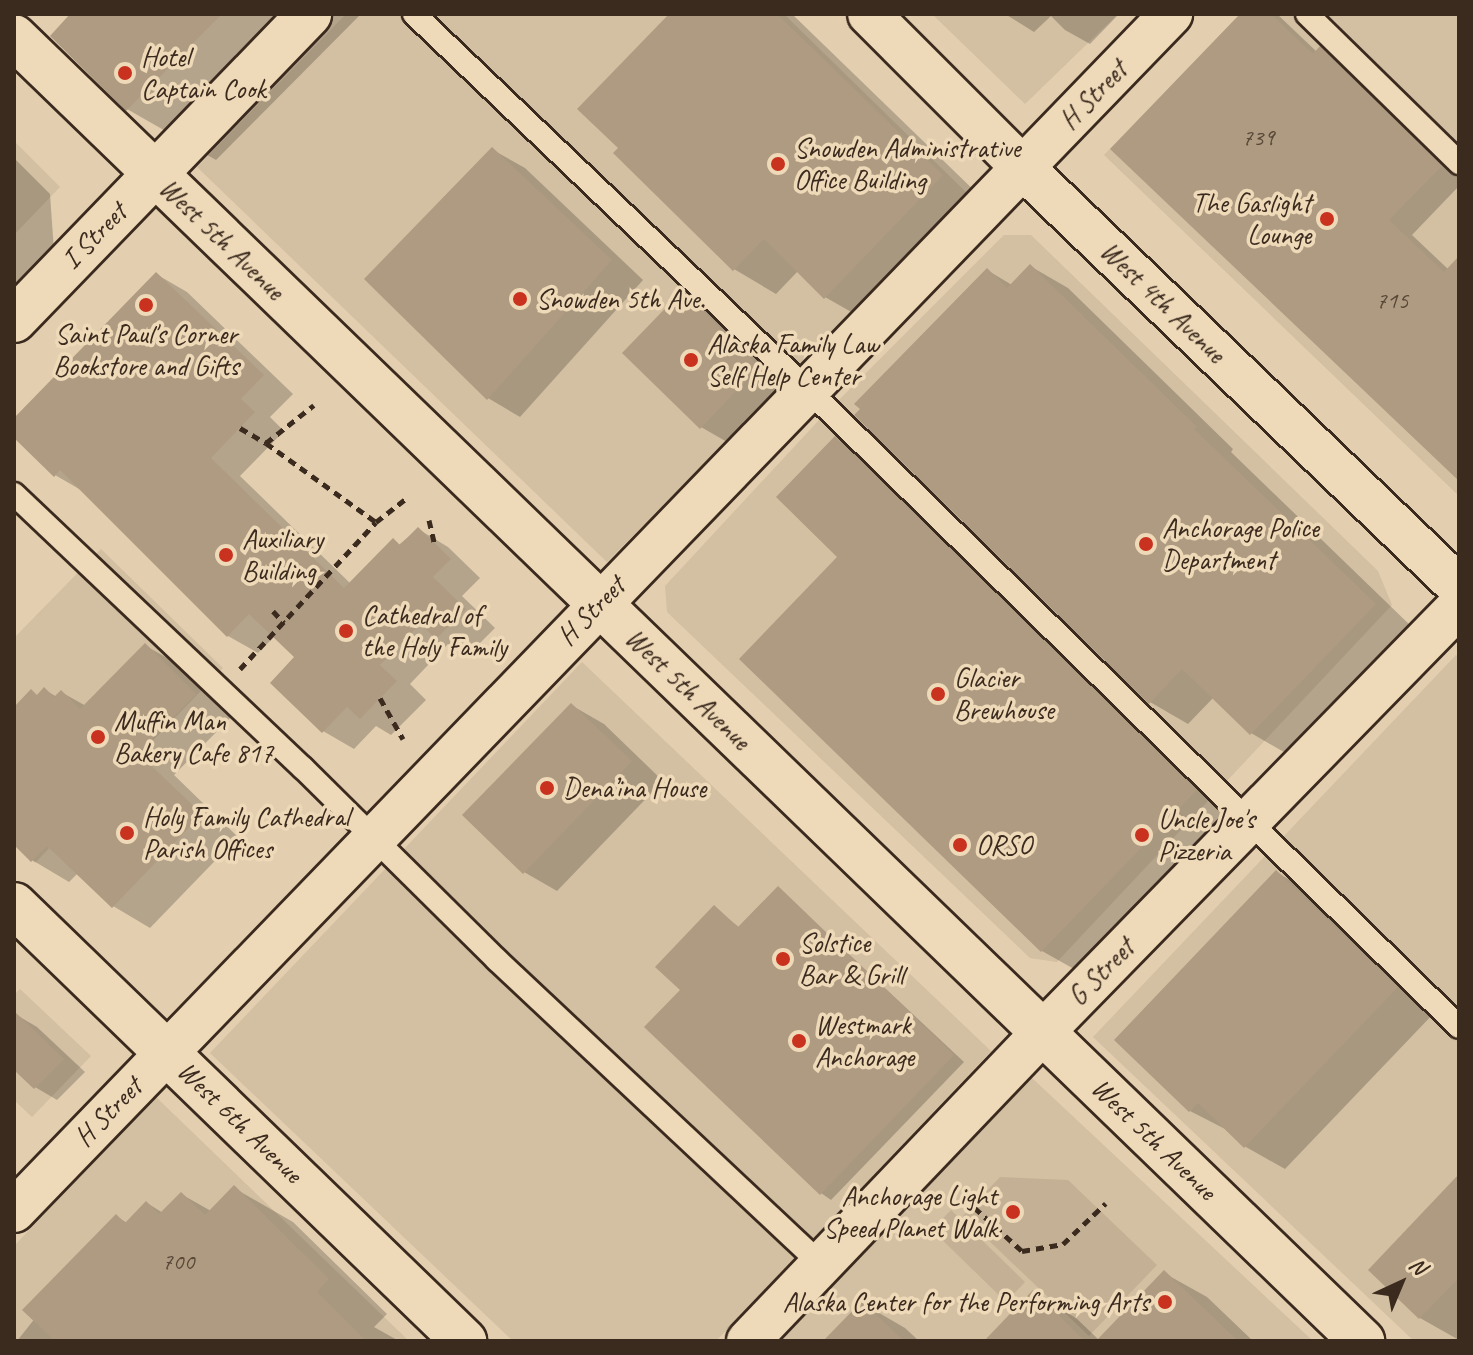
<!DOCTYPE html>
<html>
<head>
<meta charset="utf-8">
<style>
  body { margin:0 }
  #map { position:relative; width:1473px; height:1355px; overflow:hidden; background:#e3ceaf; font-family:Caveat,sans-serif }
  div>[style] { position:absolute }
  .built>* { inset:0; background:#d3bfa1 }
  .green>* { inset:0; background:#c4b094 }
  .shadow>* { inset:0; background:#0003 }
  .building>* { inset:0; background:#af9b81 }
  .path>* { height:5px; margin-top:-2.5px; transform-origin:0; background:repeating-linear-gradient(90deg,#3b2a1e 0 8px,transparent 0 14px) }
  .roads { filter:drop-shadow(2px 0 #3b2a1e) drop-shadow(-2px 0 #3b2a1e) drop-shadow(0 2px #3b2a1e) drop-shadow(0 -2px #3b2a1e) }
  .service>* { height:22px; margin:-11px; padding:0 11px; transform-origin:11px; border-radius:11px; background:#eed9b8 }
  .minor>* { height:42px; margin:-21px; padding:0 21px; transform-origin:21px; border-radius:21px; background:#eed9b8 }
  .tertiary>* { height:44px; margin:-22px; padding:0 22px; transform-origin:22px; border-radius:22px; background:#eed9b8 }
  .primary>* { height:44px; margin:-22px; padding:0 22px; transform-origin:22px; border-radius:22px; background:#eed9b8 }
  .dots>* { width:22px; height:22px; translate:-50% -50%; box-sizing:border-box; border:4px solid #eed9b8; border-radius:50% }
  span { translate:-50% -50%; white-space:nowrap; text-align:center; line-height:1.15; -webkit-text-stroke:7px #eed9b8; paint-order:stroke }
  .number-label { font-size:24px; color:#584637 }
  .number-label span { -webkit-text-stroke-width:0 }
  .poi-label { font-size:28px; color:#3b2a1e }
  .left { translate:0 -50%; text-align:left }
  .right { translate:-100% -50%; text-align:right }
  .street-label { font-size:28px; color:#3b2a1e }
  .frame { position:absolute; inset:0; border:16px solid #3b2a1e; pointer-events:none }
  .north { position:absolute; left:1361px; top:1243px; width:80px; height:80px; -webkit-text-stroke:6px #eed9b8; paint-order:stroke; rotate:44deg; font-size:22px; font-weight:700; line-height:32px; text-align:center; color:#3b2a1e }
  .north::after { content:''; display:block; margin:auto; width:28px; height:36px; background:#3b2a1e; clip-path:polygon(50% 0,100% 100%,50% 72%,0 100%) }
</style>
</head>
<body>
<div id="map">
  <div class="built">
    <div style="clip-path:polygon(346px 14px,784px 14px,969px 195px,607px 562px,197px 167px)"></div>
    <div style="clip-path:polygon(932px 14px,1118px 14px,1025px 104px)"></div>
    <div style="clip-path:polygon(1240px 14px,1459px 14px,1459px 496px,1104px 155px)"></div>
    <div style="clip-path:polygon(14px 141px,60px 187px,14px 235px)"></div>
    <div style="clip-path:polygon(1004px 235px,1031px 235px,1378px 571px,1392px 605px,1057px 962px,1030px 958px,667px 612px,665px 586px,820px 419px)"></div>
    <div style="clip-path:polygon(101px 549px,223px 668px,35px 863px,14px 843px,14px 638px)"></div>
    <div style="clip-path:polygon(1456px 655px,1459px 658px,1459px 1341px,1414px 1341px,1093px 1037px)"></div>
    <div style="clip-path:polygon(582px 662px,991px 1051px,716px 1341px,513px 1341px,210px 1053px)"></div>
    <div style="clip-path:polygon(20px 989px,91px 1056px,32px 1117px,14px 1100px,14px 995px)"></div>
    <div style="clip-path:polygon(1032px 1078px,1313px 1341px,776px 1341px)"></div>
    <div style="clip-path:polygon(156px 1097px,409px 1341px,14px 1341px,14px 1246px)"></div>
  </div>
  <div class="green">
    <div style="clip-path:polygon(1000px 1177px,1068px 1180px,1157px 1265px,1089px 1336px,963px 1216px)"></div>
    <div style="clip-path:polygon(951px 1210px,1025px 1282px,1006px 1302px,932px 1230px)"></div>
  </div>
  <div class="shadow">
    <div style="clip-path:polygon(74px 14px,361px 14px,216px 160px,127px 109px)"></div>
    <div style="clip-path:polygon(672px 14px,792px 14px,984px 200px,867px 321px,825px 297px,798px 271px,776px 294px,734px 269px,621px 148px)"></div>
    <div style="clip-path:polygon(1005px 14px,1119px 14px,1090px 44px,1065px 30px,1051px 16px,1034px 32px)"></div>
    <div style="clip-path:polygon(1243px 14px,1277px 14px,1317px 52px,1320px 49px,1344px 62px,1459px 175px,1459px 186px,1412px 235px,1449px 270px,1459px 259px,1459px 479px)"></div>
    <div style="clip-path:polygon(493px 150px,525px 168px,643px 280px,520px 417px,488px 398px)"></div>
    <div style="clip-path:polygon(14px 158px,50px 194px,56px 279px,14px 322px)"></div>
    <div style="clip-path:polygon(1030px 266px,1068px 288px,1233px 449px,1231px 452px,1412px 627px,1289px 755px,1251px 733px,1214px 697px,1188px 724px,1150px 702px,987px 270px,1012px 285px)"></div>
    <div style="clip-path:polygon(156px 274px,187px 292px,293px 394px,270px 417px,284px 431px,240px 476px,351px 584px,418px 529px,448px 547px,480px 578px,462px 596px,495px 628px,468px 655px,448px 644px,410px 684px,426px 700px,391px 735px,376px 726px,354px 749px,323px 731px,297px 657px,275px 636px,258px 653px,228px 636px,86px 493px,55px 475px,14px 435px,14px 431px)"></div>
    <div style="clip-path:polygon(683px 292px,716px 311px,791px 387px,734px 446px,701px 427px)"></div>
    <div style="clip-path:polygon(835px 438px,867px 457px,1228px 810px,1074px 969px,1042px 951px,840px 557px)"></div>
    <div style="clip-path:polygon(146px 646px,183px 667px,232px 716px,174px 775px,238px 837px,150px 928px,113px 906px,78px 873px,69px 882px,32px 860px,14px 842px,14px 710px,45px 690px,57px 697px,61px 692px,86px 706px)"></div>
    <div style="clip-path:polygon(571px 705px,604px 724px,663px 781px,557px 891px,524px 872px)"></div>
    <div style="clip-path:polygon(1276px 872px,1316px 895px,1436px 1011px,1285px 1169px,1246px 1147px,1231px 1132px,1190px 1111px)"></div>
    <div style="clip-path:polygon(778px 888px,964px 1062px,831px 1200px,821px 1193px,683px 990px,714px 908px,740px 928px)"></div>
    <div style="clip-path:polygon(15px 1014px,37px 1027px,85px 1072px,57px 1100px,35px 1087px,14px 1067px)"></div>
    <div style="clip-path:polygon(1459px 1177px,1459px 1340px,1420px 1318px,1370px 1270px)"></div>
    <div style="clip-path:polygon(234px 1188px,293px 1222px,387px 1314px,374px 1327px,399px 1341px,17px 1341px,116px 1216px,127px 1223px,147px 1203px,163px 1213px,181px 1194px,211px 1211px)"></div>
    <div style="clip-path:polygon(1164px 1273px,1207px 1297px,1253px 1341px,987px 1341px,1033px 1293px,1076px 1318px,1099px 1340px)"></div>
    <div style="clip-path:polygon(862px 1303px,905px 1328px,919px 1341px,826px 1341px)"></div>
  </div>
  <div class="building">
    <div style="clip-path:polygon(70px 14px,222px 14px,126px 111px,50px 36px)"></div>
    <div style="clip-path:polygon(669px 14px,777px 14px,943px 175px,824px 299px,764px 239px,733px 271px,613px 153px,618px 148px,577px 109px)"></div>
    <div style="clip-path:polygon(1240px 14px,1271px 14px,1313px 54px,1320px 46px,1442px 166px,1389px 220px,1444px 272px,1459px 256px,1459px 481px,1110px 149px)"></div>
    <div style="clip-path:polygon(492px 147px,612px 260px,487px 400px,364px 279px)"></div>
    <div style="clip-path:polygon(1030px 264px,1197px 427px,1194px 429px,1376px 604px,1250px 735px,1182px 669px,1149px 704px,854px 415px,860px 409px,854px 404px,987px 268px,1007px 288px)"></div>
    <div style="clip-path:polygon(156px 272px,264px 375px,241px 399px,255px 412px,211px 458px,344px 588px,393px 538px,400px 545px,418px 527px,451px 559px,433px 577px,466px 609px,436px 639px,420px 624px,380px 665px,397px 681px,360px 719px,347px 707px,322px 733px,270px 683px,294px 657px,249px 614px,227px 637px,60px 470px,54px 477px,14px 438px,14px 418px)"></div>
    <div style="clip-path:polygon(683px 290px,759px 367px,700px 429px,622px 353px)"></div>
    <div style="clip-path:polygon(835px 436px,1197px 790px,1041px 952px,739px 659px,837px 557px,776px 497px)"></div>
    <div style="clip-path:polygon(145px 643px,196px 694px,138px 753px,202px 814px,112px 908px,47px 846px,31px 862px,14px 845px,14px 707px,31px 689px,37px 695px,44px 687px,54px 697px,61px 690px,80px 709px)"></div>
    <div style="clip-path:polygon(571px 703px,632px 761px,523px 874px,462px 815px)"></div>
    <div style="clip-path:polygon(1276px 870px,1398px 987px,1244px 1148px,1198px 1103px,1189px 1112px,1114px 1040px)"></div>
    <div style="clip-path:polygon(778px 886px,954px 1055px,820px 1195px,644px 1027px,680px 990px,655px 967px,714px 905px,738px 927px)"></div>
    <div style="clip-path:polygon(14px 1011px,64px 1059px,34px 1089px,14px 1070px)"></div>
    <div style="clip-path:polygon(1459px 1174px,1459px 1278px,1419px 1319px,1368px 1270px)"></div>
    <div style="clip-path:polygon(234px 1185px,329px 1279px,317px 1292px,366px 1341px,55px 1341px,22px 1310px,116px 1214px,125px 1223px,146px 1201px,159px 1214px,181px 1192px,205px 1215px)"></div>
    <div style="clip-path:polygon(1164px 1270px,1238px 1341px,1096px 1341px)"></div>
    <div style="clip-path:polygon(1033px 1290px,1085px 1341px,984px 1341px)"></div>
    <div style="clip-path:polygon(862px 1301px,904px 1341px,823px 1341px)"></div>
  </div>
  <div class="path">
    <div style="left:240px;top:428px;width:30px;rotate:30deg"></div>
    <div style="left:266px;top:443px;width:61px;rotate:-38.4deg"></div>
    <div style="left:266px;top:443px;width:135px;rotate:35.7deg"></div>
    <div style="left:429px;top:520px;width:23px;rotate:77deg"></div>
    <div style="left:273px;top:611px;width:16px;rotate:47deg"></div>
    <div style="left:240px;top:669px;width:200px;rotate:-47.2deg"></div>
    <div style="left:376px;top:522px;width:39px;rotate:-38deg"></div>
    <div style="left:380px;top:698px;width:47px;rotate:60.7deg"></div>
    <div style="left:964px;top:1198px;width:79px;rotate:42.4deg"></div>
    <div style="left:1022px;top:1251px;width:42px;rotate:-9.7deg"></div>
    <div style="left:1063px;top:1244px;width:59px;rotate:-43.6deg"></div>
  </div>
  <div class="roads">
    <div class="service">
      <div style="left:414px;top:14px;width:585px;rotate:43.68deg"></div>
      <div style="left:837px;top:418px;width:870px;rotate:44.39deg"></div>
      <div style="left:1307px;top:14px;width:213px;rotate:44.4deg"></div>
      <div style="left:14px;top:494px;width:398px;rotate:43.5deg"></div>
      <div style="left:303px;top:768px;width:273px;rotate:44.7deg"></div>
      <div style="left:497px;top:960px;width:444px;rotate:43.2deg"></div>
    </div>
    <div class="minor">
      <div style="left:869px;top:14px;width:216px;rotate:45deg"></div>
      <div style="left:1022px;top:167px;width:606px;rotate:43.86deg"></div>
      <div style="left:14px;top:1211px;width:1665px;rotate:-45.97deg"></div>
      <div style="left:748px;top:1341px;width:427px;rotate:-46.3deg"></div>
      <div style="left:1043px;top:1032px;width:595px;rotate:-45.68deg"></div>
    </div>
    <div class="tertiary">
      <div style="left:14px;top:320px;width:425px;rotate:-46deg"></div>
    </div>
    <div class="primary">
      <div style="left:14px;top:37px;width:1876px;rotate:44.05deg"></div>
      <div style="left:14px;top:905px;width:627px;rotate:44.09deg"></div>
    </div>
  </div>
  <div class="dots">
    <div style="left:125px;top:73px;background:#c8321e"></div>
    <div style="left:778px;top:164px;background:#c8321e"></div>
    <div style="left:1327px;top:219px;background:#c8321e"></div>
    <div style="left:520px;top:299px;background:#c8321e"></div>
    <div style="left:146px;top:305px;background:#c8321e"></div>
    <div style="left:691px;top:360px;background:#c8321e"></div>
    <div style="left:1146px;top:544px;background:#c8321e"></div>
    <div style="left:226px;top:555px;background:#c8321e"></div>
    <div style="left:346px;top:631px;background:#c8321e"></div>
    <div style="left:938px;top:694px;background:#c8321e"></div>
    <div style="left:98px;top:737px;background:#c8321e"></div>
    <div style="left:547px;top:788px;background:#c8321e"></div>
    <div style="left:127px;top:833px;background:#c8321e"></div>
    <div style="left:1142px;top:835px;background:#c8321e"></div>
    <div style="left:960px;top:845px;background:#c8321e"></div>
    <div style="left:783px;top:959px;background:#c8321e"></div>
    <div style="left:799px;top:1041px;background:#c8321e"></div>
    <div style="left:1013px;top:1212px;background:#c8321e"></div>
    <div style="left:1165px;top:1302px;background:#c8321e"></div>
  </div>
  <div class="number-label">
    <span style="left:1258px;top:138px">739</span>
    <span style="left:1392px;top:301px">715</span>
    <span style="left:178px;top:1262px">700</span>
  </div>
  <div class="poi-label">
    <span class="left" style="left:141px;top:73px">Hotel<br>Captain Cook</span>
    <span class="left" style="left:794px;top:164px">Snowden Administrative<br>Office Building</span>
    <span class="right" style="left:1311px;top:219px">The Gaslight<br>Lounge</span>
    <span class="left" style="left:536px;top:299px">Snowden 5th Ave.</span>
    <span style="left:146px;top:350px">Saint Paul's Corner<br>Bookstore and Gifts</span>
    <span class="left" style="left:707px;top:360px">Alaska Family Law<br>Self Help Center</span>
    <span class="left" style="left:1162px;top:544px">Anchorage Police<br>Department</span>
    <span class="left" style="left:242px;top:555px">Auxiliary<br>Building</span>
    <span class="left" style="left:362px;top:631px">Cathedral of<br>the Holy Family</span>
    <span class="left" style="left:954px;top:694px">Glacier<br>Brewhouse</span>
    <span class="left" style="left:114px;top:737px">Muffin Man<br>Bakery Cafe 817</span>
    <span class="left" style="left:563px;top:788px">Dena’ina House</span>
    <span class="left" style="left:143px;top:833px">Holy Family Cathedral<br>Parish Offices</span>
    <span class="left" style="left:1158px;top:835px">Uncle Joe's<br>Pizzeria</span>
    <span class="left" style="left:976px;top:845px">ORSO</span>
    <span class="left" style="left:799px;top:959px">Solstice<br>Bar &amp; Grill</span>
    <span class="left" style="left:815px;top:1041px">Westmark<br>Anchorage</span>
    <span class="right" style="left:997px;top:1212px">Anchorage Light<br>Speed Planet Walk</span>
    <span class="right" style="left:1149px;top:1302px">Alaska Center for the Performing Arts</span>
  </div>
  <div class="street-label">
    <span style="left:1093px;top:95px;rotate:-46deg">H Street</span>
    <span style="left:94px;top:236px;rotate:-46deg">I Street</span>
    <span style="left:222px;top:239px;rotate:44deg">West 5th Avenue</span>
    <span style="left:1163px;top:302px;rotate:44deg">West 4th Avenue</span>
    <span style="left:591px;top:611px;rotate:-46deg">H Street</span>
    <span style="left:688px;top:689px;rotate:44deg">West 5th Avenue</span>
    <span style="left:1101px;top:972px;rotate:-46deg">G Street</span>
    <span style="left:108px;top:1112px;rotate:-46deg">H Street</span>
    <span style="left:240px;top:1122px;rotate:44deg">West 6th Avenue</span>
    <span style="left:1154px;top:1139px;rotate:44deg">West 5th Avenue</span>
  </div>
  <div class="frame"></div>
  <div class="north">N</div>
</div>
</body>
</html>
